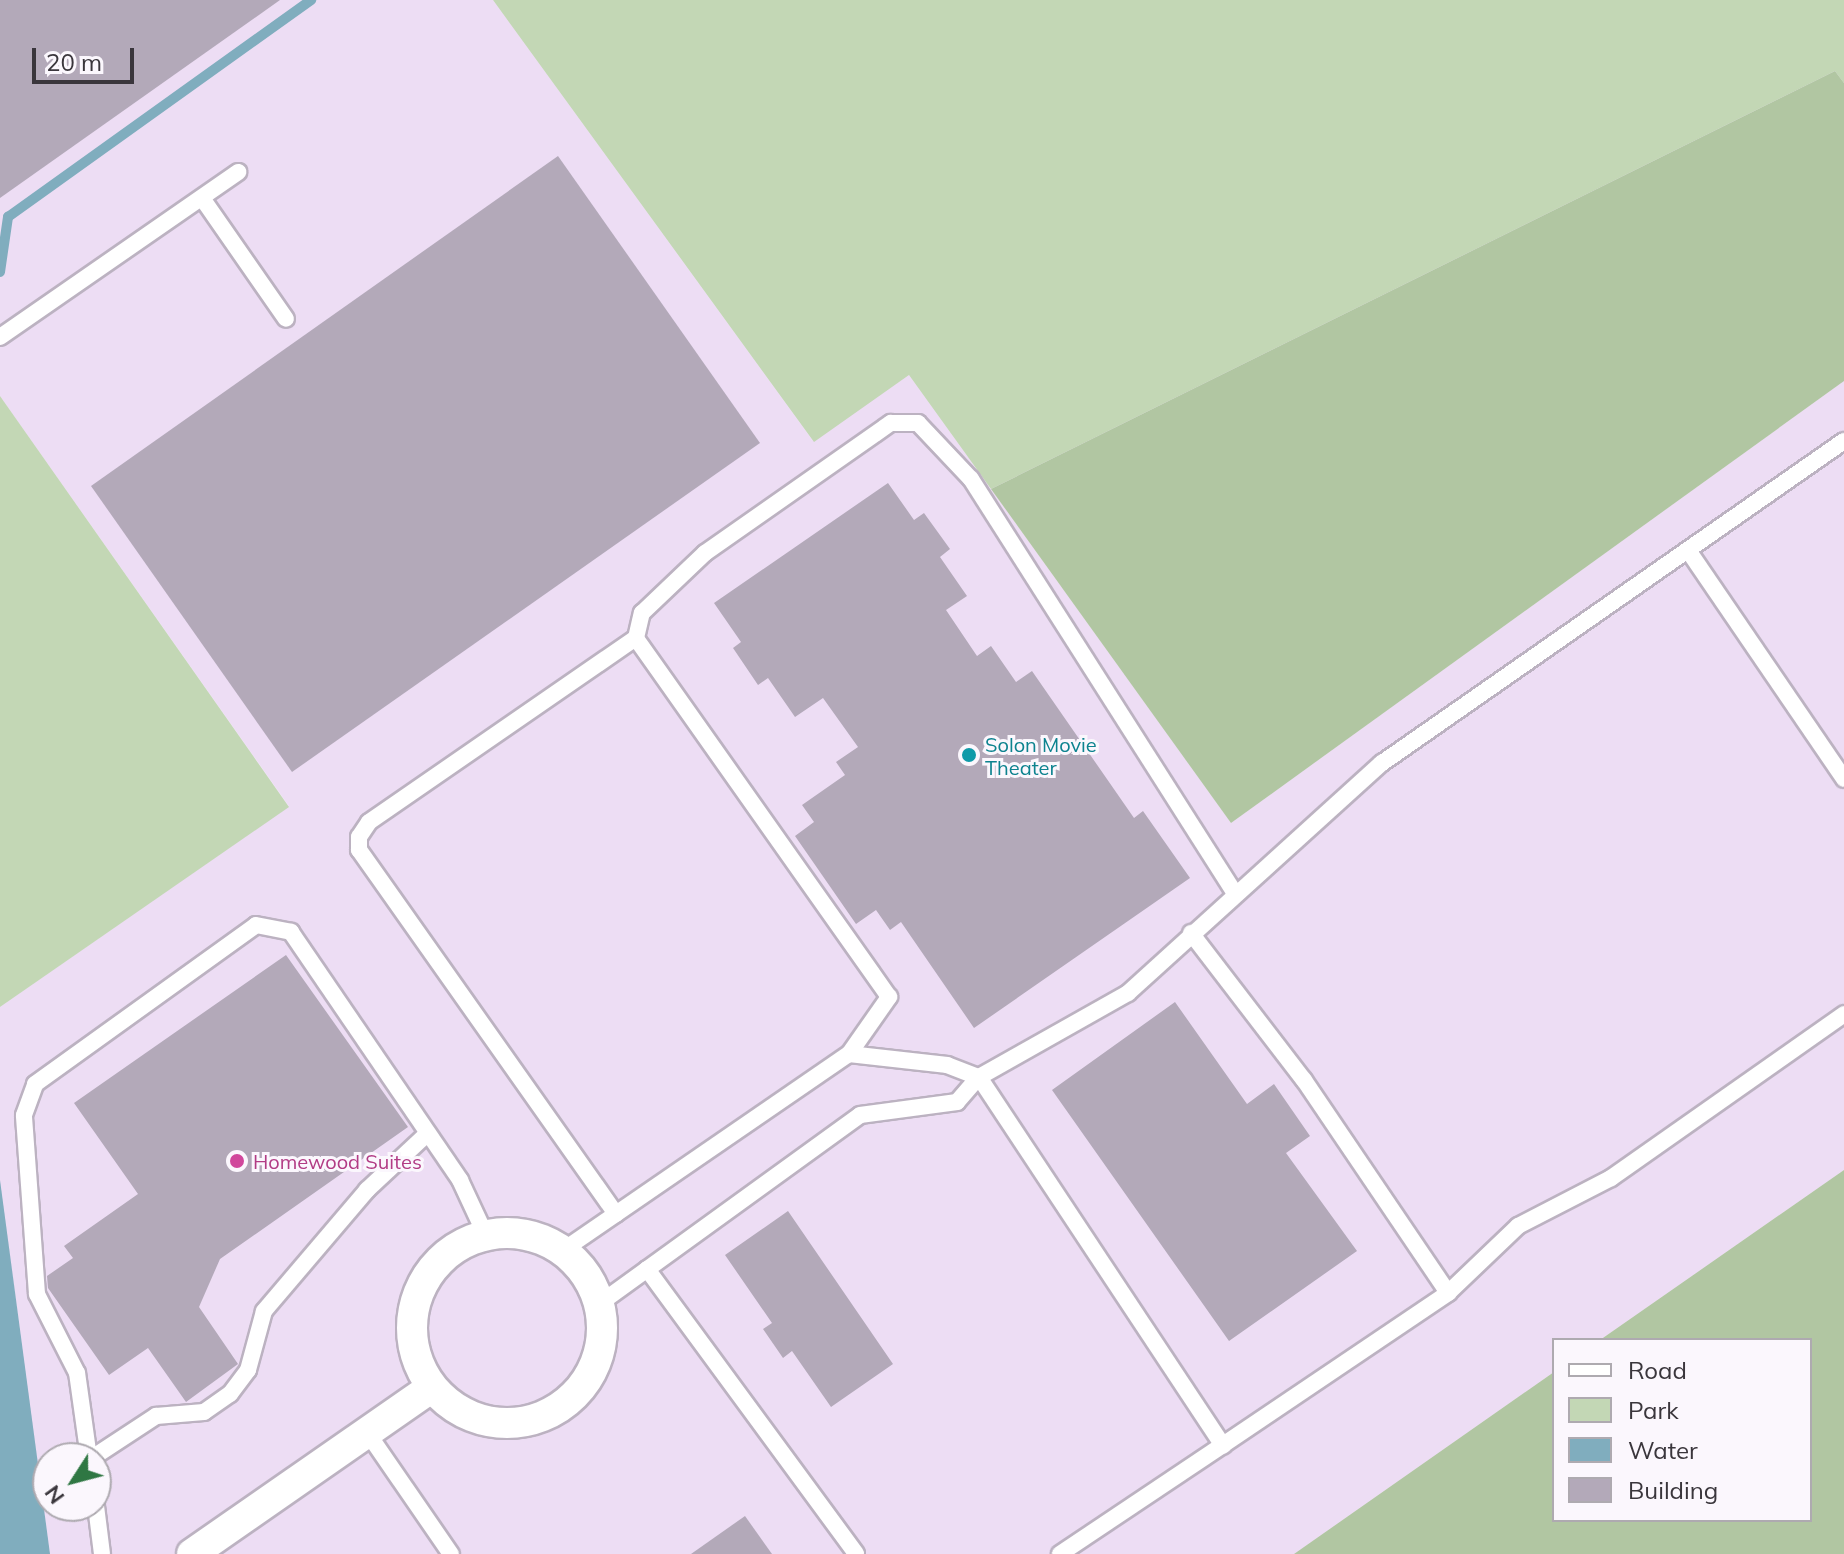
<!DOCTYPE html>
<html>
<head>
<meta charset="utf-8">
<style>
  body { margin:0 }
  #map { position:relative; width:1844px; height:1554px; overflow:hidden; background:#f1e7f7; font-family:Mulish,sans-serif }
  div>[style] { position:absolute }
  .built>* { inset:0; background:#edddf4 }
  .green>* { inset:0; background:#c3d7b5 }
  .forest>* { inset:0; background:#b1c6a2 }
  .water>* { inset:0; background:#80adbe }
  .stream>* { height:10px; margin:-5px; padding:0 5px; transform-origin:5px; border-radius:5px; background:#80adbe }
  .building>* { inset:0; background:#b3a9b9 }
  .roads { filter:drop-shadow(2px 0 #bcb2c1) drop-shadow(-2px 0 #bcb2c1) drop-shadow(0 2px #bcb2c1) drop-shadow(0 -2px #bcb2c1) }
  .lane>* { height:16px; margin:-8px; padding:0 8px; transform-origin:8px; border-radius:8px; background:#fff }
  .street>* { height:30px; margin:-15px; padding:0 15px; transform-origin:15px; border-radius:15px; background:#fff }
  .street>.ring { margin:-15px; padding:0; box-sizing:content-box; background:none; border:30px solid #fff; border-radius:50% }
  .dots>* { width:22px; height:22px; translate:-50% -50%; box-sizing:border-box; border:4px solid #fbf7fd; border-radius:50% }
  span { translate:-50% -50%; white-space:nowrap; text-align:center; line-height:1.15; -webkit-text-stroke:6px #fbf7fd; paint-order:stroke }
  .culture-label { font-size:20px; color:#0d838f }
  .left { translate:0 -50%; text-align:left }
  .hotel-label { font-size:20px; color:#b23c85 }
  .legend { position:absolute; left:1552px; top:1338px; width:260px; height:184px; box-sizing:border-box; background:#fbf7fd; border:2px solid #aeaab0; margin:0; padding:10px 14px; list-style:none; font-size:24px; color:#3a363c }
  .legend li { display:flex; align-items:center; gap:16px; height:40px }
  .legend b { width:40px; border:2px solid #aeaab0 }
  .north { position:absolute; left:32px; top:1442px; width:80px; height:80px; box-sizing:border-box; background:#fbf7fd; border:2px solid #aeaab0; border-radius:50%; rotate:234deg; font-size:22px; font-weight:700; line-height:32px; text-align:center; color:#3a363c }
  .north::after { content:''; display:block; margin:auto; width:28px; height:36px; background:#2f7743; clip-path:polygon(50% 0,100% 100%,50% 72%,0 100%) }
  .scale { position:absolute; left:32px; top:48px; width:102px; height:36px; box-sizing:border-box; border:4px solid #3a363c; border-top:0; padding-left:10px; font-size:24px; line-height:28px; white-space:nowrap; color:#3a363c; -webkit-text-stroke:6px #fbf7fd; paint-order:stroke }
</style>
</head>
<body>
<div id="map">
  <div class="built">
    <div style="clip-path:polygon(evenodd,0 0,493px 0,813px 441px,909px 375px,1231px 823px,1844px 381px,1844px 1170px,1600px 1340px,1554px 1340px,1554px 1372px,1294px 1554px,0 1554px,0 1007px,289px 806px,0 396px,0 0,48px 1458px,96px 1458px,96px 1506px,48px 1506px,48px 1458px)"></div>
  </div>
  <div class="green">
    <div style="clip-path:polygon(493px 0,1844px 0,1844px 83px,1835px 71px,991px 489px,909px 375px,814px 442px)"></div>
    <div style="clip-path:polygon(0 396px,289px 807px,0 1007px)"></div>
  </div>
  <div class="forest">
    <div style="clip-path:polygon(1835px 71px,1844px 83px,1844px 381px,1231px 823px,991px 489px)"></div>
    <div style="clip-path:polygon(1844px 1170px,1844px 1554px,1294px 1554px,1554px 1372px,1554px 1520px,1810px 1520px,1810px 1340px,1600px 1340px)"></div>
  </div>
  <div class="water">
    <div style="clip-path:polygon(0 1180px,50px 1554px,0 1554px)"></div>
  </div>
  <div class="stream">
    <div style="left:0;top:272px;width:56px;rotate:-81.7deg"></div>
    <div style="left:8px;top:217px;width:373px;rotate:-35.6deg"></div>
  </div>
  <div class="building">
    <div style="clip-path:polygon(0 0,280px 0,0 198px)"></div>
    <div style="clip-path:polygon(558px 156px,760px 443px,292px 772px,91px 486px)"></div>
    <div style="clip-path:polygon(888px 483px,914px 520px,924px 513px,950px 549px,940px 557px,967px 596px,946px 610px,977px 656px,991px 646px,1016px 682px,1032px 671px,1134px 818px,1143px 811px,1190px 878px,974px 1028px,901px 922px,890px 930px,876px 910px,856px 924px,795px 836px,814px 822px,802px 805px,845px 775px,836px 762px,858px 747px,823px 698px,795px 717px,768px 678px,758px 685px,733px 648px,741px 642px,714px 603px)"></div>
    <div style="clip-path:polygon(286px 955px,408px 1127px,220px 1259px,199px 1307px,238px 1364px,186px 1402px,148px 1348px,109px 1375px,48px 1288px,47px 1276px,73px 1258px,64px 1246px,138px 1194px,74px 1103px)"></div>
    <div style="clip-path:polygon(1175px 1002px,1247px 1104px,1274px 1084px,1310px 1136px,1286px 1153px,1357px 1251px,1229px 1341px,1052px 1090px)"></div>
    <div style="clip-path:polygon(788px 1211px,893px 1364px,831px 1407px,792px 1351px,783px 1358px,763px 1329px,772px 1323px,725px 1255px)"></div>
    <div style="clip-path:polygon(745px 1516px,772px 1554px,691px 1554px)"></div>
  </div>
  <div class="roads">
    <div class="lane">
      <div style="left:202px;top:198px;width:147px;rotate:55.2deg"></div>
      <div style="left:0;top:337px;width:290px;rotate:-34.7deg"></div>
      <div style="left:1688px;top:550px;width:277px;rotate:55.7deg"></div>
      <div style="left:1191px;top:933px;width:185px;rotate:52.5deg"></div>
      <div style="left:1304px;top:1080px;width:257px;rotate:55.9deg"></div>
      <div style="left:849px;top:1054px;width:70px;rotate:-54.9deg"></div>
      <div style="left:889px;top:997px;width:439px;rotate:-125.2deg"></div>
      <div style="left:636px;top:638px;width:26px;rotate:-77deg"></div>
      <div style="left:642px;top:613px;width:87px;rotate:-43.6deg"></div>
      <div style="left:705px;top:553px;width:227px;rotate:-35deg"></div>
      <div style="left:891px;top:423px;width:27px"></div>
      <div style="left:918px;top:423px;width:77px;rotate:46.6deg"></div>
      <div style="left:971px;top:479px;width:491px;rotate:57.5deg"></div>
      <div style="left:616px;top:1214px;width:446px;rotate:-125.2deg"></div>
      <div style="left:359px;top:850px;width:13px;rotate:-90deg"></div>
      <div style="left:359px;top:837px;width:18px;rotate:-56deg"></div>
      <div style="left:369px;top:822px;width:324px;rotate:-34.6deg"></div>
      <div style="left:562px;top:1251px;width:348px;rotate:-34.5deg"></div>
      <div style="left:849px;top:1054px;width:99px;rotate:6.4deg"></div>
      <div style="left:947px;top:1065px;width:34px;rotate:21deg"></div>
      <div style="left:979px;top:1077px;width:442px;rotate:56.5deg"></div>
      <div style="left:1223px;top:1445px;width:272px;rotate:-34deg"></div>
      <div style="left:1448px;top:1293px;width:97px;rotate:-43.7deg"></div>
      <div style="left:1518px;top:1226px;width:105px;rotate:-27.3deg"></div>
      <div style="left:1611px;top:1178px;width:285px;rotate:-35.1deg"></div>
      <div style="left:647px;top:1269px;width:353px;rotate:53.7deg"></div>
      <div style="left:599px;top:1304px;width:322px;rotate:-35.9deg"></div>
      <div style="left:860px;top:1115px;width:98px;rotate:-7.6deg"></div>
      <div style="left:957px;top:1102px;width:33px;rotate:-49deg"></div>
      <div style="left:979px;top:1077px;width:171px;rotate:-29.4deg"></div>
      <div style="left:1128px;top:993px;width:343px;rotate:-42.2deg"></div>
      <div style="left:1382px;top:763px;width:563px;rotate:-34.88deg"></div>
      <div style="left:367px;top:1432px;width:148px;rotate:55.5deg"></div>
      <div style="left:89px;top:1458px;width:86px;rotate:-98deg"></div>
      <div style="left:77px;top:1373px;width:89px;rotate:-116.9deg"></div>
      <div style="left:37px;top:1294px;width:179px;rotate:-94.2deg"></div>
      <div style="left:24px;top:1115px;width:33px;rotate:-70deg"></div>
      <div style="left:35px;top:1084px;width:272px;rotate:-35.7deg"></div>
      <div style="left:256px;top:925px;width:36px;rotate:11deg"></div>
      <div style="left:291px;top:932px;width:300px;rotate:55.7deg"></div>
      <div style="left:460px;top:1180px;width:62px;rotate:65.1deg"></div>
      <div style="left:92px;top:1458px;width:77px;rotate:-33.3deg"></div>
      <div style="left:156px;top:1416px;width:48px;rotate:-4.8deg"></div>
      <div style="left:204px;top:1412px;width:32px;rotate:-35deg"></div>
      <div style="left:230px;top:1394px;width:30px;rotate:-53deg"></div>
      <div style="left:248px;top:1370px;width:61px;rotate:-74.8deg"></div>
      <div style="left:264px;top:1311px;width:159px;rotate:-49.6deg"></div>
      <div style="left:367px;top:1190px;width:83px;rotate:-43.1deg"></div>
      <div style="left:96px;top:1506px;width:48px;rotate:82.9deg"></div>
      <div style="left:1060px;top:1554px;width:196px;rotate:-33.8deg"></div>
    </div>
    <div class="street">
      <div class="ring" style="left:412px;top:1233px;width:160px;height:160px"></div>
      <div style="left:192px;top:1554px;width:292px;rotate:-34.8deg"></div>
    </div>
  </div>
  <div class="dots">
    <div style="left:969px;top:755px;background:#0f9aa8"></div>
    <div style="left:237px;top:1161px;background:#d1479c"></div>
  </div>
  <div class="culture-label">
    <span class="left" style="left:985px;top:756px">Solon Movie<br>Theater</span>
  </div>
  <div class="hotel-label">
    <span class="left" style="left:253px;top:1161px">Homewood Suites</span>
  </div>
  <ul class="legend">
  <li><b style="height:10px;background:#fff"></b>Road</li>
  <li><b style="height:22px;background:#c3d7b5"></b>Park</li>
  <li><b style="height:22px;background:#80adbe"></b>Water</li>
  <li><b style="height:22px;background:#b3a9b9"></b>Building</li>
  </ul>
  <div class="north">N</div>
  <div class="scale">20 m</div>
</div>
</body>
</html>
